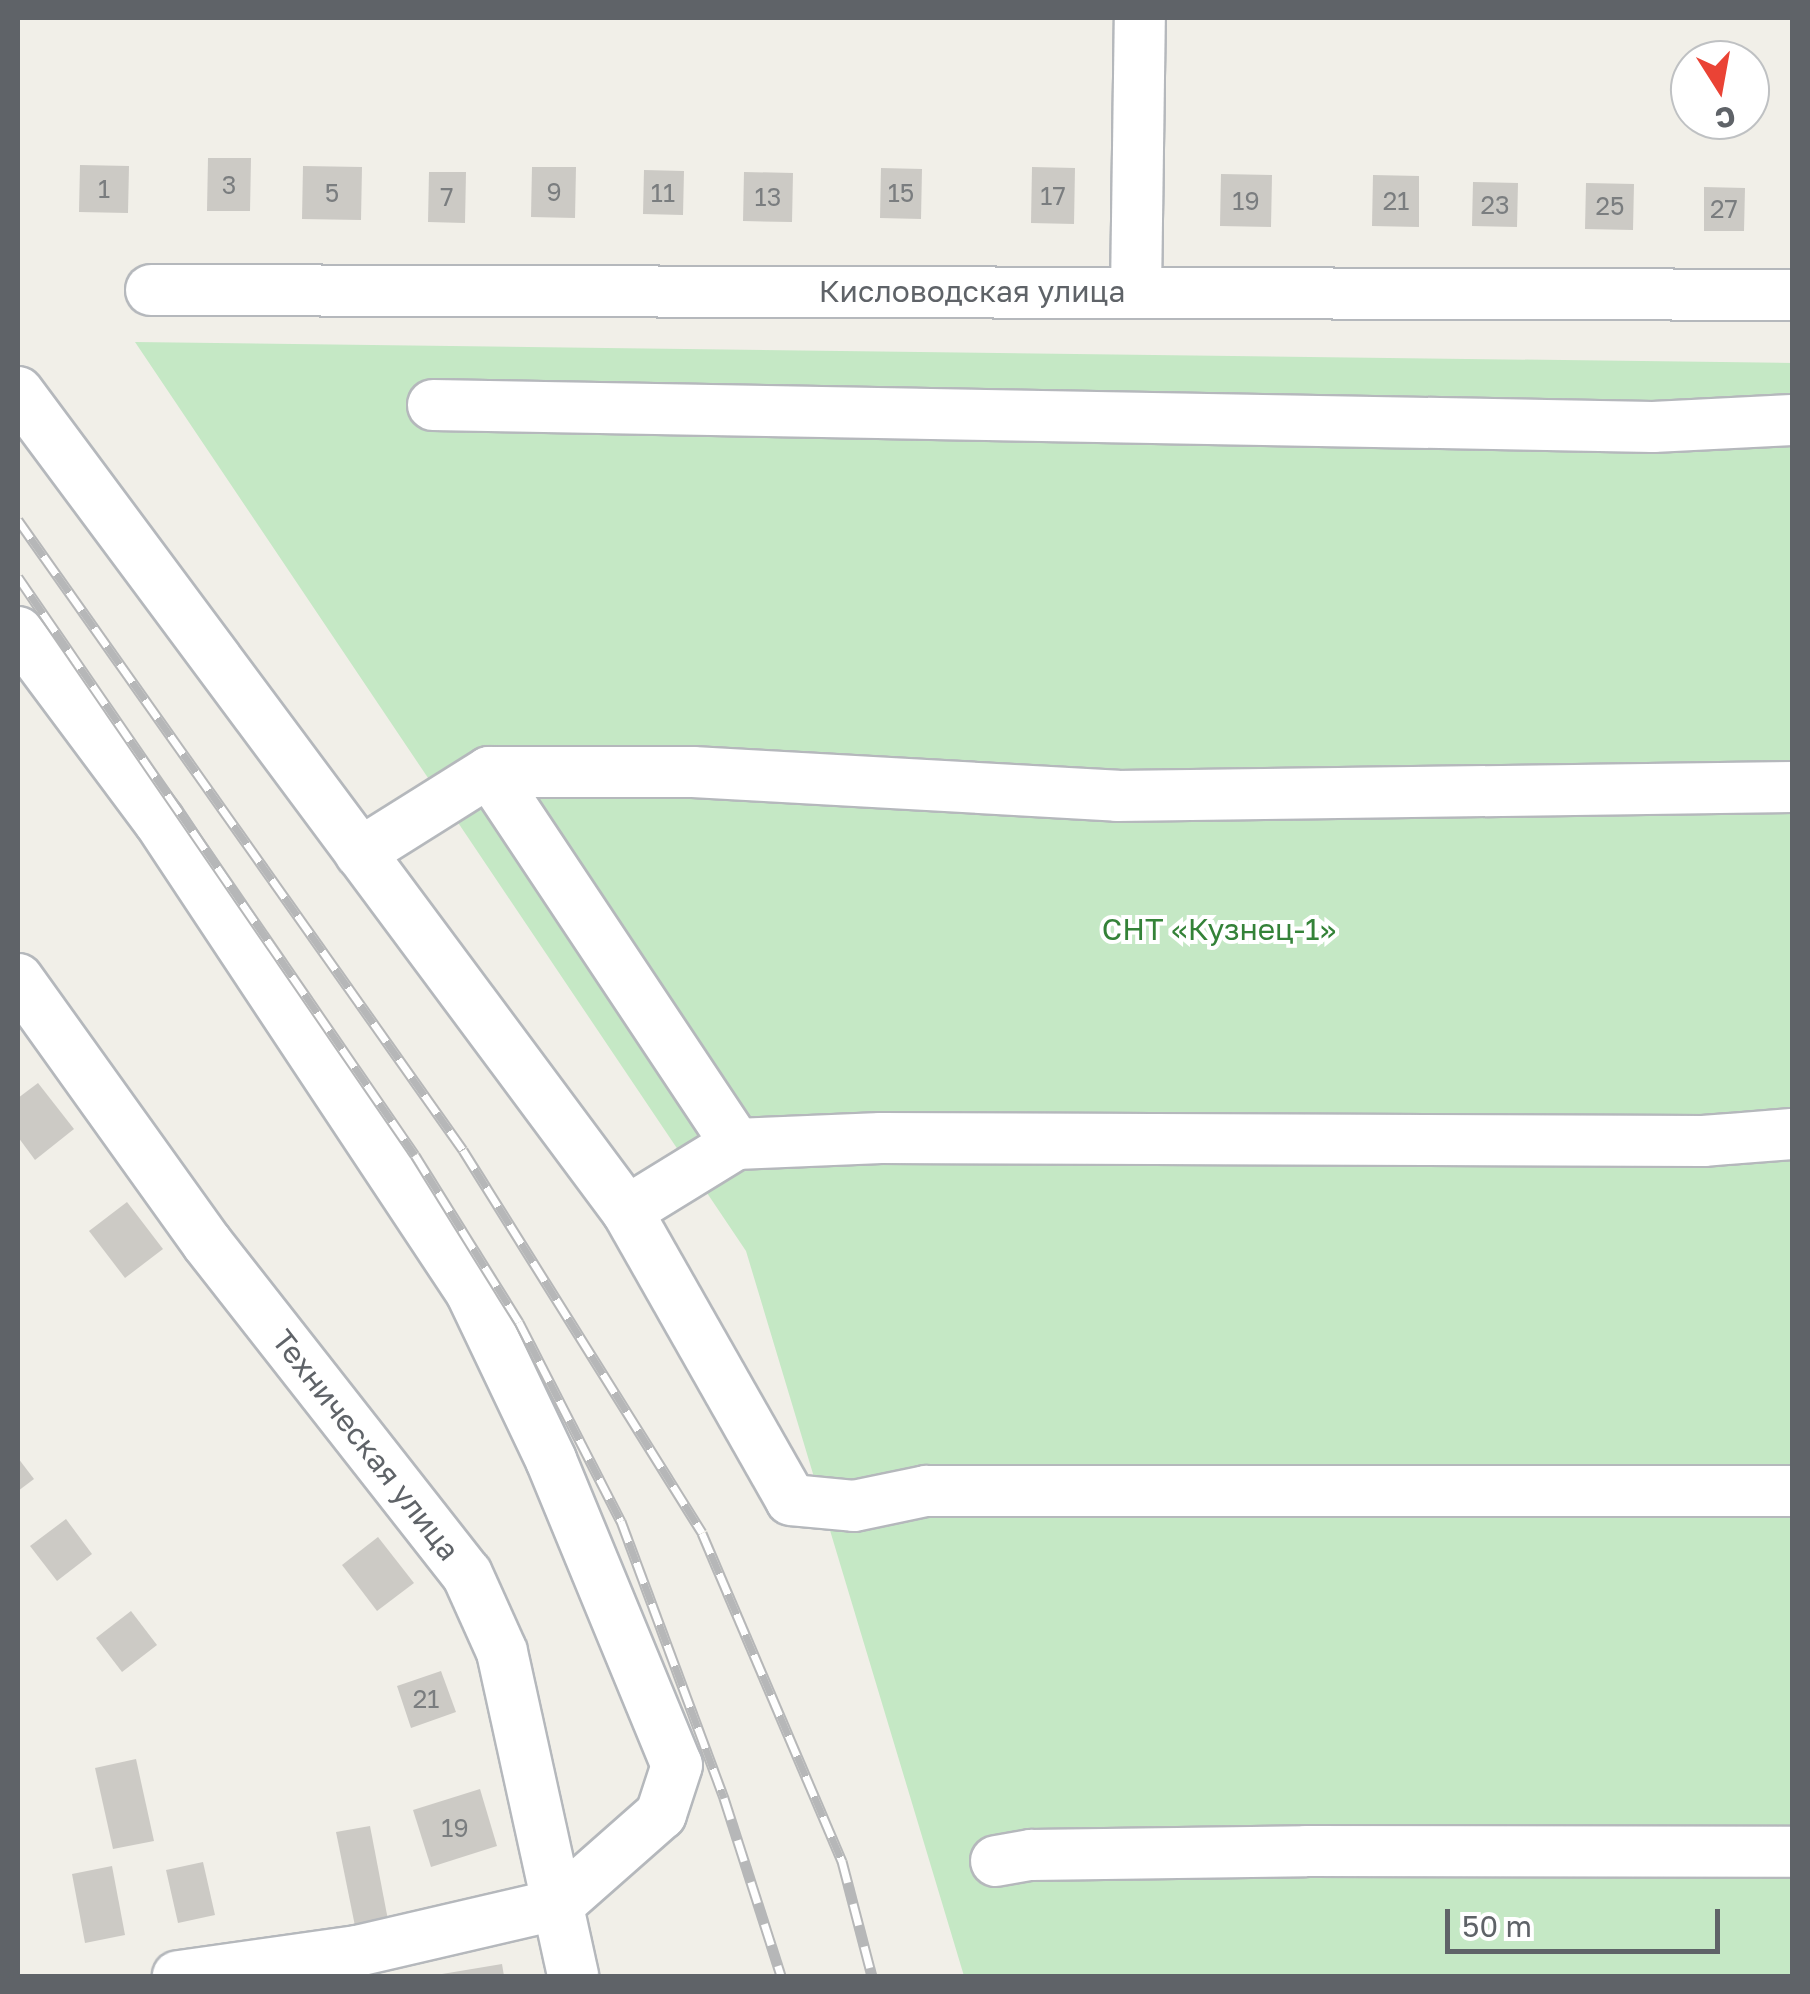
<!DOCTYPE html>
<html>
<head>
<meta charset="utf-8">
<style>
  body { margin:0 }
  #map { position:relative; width:1810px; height:1994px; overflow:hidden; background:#f1efe8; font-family:"Golos Text",sans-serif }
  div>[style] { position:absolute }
  .green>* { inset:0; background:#c5e8c5 }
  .building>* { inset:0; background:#cccac5 }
  .roads { filter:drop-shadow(2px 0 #b5b8bc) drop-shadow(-2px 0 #b5b8bc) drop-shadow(0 2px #b5b8bc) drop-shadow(0 -2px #b5b8bc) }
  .minor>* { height:50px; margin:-25px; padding:0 25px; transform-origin:25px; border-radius:25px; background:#fff }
  .rail>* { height:11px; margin-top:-5.5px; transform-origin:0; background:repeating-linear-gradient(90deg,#fff 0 22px,#b6b7b8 0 44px); box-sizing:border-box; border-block:2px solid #b6b7b8 }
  span { translate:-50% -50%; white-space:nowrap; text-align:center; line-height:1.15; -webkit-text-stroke:8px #fff; paint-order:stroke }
  .number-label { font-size:25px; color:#7a7d7f }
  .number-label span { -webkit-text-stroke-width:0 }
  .street-label { font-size:30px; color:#5f6368 }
  .park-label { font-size:30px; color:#348238 }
  .frame { position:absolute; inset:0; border:20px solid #5f6368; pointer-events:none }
  .north { position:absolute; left:1670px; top:40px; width:100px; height:100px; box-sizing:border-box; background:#fff; border:2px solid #bfc1c3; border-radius:50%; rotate:169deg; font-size:28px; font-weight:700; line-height:40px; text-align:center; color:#5f6368 }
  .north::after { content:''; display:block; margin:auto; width:35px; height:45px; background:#ea4335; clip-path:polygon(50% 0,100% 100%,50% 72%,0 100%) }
  .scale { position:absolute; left:1445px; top:1909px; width:275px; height:45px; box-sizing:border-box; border:5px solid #5f6368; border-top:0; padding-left:12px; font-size:30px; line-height:35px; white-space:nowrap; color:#5f6368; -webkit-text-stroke:8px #fff; paint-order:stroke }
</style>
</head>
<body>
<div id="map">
  <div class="green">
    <div style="clip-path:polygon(135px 342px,1792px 363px,1792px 1976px,964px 1976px,746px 1251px)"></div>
  </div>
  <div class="building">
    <div style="clip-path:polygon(208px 158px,251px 158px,250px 211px,207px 211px)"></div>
    <div style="clip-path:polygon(80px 165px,129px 166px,128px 213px,79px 212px)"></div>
    <div style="clip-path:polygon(303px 166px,362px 167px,361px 220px,302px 219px)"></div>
    <div style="clip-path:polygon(532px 167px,576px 167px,575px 218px,531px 217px)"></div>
    <div style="clip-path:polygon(1032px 167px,1075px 168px,1074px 224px,1031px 223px)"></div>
    <div style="clip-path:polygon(881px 168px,922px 169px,921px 219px,880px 218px)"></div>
    <div style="clip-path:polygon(644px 170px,684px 171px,683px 215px,643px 214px)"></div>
    <div style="clip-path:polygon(429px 172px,466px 172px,465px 223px,428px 222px)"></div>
    <div style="clip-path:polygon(744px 172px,793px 173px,792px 222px,743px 221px)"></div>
    <div style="clip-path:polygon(1221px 174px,1272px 175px,1271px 227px,1220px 226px)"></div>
    <div style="clip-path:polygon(1373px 175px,1419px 176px,1419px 227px,1372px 226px)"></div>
    <div style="clip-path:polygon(1473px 182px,1518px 183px,1517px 227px,1472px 226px)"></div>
    <div style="clip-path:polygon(1586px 183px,1634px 184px,1633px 230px,1585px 229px)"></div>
    <div style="clip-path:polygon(1704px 187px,1745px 188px,1744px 231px,1704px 231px)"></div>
    <div style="clip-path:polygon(38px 1083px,74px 1129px,35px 1160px,18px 1137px,18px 1098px)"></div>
    <div style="clip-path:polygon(127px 1202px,163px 1249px,125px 1278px,89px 1231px)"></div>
    <div style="clip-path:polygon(18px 1458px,34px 1479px,18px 1491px)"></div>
    <div style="clip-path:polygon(66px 1519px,92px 1554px,57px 1581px,30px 1546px)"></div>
    <div style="clip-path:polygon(378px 1537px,414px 1583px,377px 1611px,342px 1565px)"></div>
    <div style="clip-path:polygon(131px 1611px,157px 1645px,122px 1672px,96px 1638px)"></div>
    <div style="clip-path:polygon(441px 1671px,456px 1712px,411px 1728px,397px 1686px)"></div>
    <div style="clip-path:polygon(136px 1759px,154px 1841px,113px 1849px,95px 1768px)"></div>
    <div style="clip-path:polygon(480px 1789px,497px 1846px,431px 1867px,413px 1810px)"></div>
    <div style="clip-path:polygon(370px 1826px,388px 1920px,355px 1926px,336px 1832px)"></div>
    <div style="clip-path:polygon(203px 1862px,215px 1915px,178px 1923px,166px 1870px)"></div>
    <div style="clip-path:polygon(112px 1866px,125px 1935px,85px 1943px,72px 1874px)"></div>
    <div style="clip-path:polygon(502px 1964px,504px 1976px,442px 1976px,442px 1974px)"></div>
  </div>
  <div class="roads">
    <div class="minor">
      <div style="left:151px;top:290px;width:1641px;rotate:0.17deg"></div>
      <div style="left:1136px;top:292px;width:274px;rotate:-89.2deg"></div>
      <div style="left:18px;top:392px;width:1021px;rotate:53.37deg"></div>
      <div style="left:627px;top:1211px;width:332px;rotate:60.4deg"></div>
      <div style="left:791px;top:1500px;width:63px;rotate:5.4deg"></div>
      <div style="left:854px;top:1506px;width:74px;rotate:-11.8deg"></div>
      <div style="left:926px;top:1491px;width:866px"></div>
      <div style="left:433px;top:405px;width:1220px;rotate:1.03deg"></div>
      <div style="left:1653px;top:427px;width:139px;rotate:-2.9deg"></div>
      <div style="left:18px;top:632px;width:236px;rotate:53.3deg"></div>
      <div style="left:159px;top:821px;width:565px;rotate:56.48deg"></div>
      <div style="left:471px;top:1292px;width:186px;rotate:64.5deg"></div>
      <div style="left:551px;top:1460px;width:330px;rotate:67.6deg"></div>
      <div style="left:677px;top:1765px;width:52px;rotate:108.1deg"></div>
      <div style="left:661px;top:1814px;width:136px;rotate:138.6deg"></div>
      <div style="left:559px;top:1904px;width:207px;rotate:166.9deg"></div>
      <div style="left:357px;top:1951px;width:181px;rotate:172deg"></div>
      <div style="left:489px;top:772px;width:447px;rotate:56.4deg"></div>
      <div style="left:360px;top:853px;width:152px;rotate:-32.1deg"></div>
      <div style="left:489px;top:772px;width:204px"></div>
      <div style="left:693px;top:772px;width:425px;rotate:3.2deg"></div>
      <div style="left:1117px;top:796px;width:675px;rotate:-0.76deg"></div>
      <div style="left:18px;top:979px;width:325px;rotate:54.4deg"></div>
      <div style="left:207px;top:1243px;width:421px;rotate:51.9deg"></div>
      <div style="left:467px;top:1574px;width:85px;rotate:65.8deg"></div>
      <div style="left:502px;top:1652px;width:332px;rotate:77.6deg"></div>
      <div style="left:627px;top:1211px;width:128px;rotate:-31.6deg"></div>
      <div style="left:736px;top:1144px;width:145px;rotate:-2.4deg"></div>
      <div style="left:881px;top:1138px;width:822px;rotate:0.21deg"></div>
      <div style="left:1703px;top:1141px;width:89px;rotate:-4.5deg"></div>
      <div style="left:996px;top:1861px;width:36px;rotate:-10deg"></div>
      <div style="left:1031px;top:1855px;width:275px;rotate:-0.8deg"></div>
      <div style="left:1306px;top:1851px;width:486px;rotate:0.1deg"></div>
    </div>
  </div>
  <div class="rail">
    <div style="left:18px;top:520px;width:771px;rotate:54.76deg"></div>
    <div style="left:463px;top:1150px;width:451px;rotate:58deg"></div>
    <div style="left:702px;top:1533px;width:357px;rotate:66.9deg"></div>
    <div style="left:842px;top:1861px;width:119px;rotate:75.4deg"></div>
    <div style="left:18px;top:577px;width:701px;rotate:55.52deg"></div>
    <div style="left:415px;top:1155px;width:197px;rotate:58.1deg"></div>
    <div style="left:519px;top:1322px;width:224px;rotate:62.9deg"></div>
    <div style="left:621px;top:1521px;width:296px;rotate:69.6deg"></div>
    <div style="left:724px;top:1798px;width:187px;rotate:72.2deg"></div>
  </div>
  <div class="number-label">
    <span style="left:229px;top:185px">3</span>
    <span style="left:104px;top:189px">1</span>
    <span style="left:554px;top:192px">9</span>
    <span style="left:332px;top:193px">5</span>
    <span style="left:663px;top:193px">11</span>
    <span style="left:901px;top:193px">15</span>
    <span style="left:1053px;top:196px">17</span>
    <span style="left:447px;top:197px">7</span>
    <span style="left:768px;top:197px">13</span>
    <span style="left:1246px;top:201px">19</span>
    <span style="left:1396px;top:201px">21</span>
    <span style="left:1495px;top:205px">23</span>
    <span style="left:1610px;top:206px">25</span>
    <span style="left:1724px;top:209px">27</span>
    <span style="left:426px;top:1699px">21</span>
    <span style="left:455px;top:1828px">19</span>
  </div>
  <div class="street-label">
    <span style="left:972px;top:291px">Кисловодская улица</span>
    <span style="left:366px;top:1445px;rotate:52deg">Техническая улица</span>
  </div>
  <div class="park-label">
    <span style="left:1219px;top:929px">СНТ «Кузнец-1»</span>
  </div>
  <div class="frame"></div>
  <div class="north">С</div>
  <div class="scale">50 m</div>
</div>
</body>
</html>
